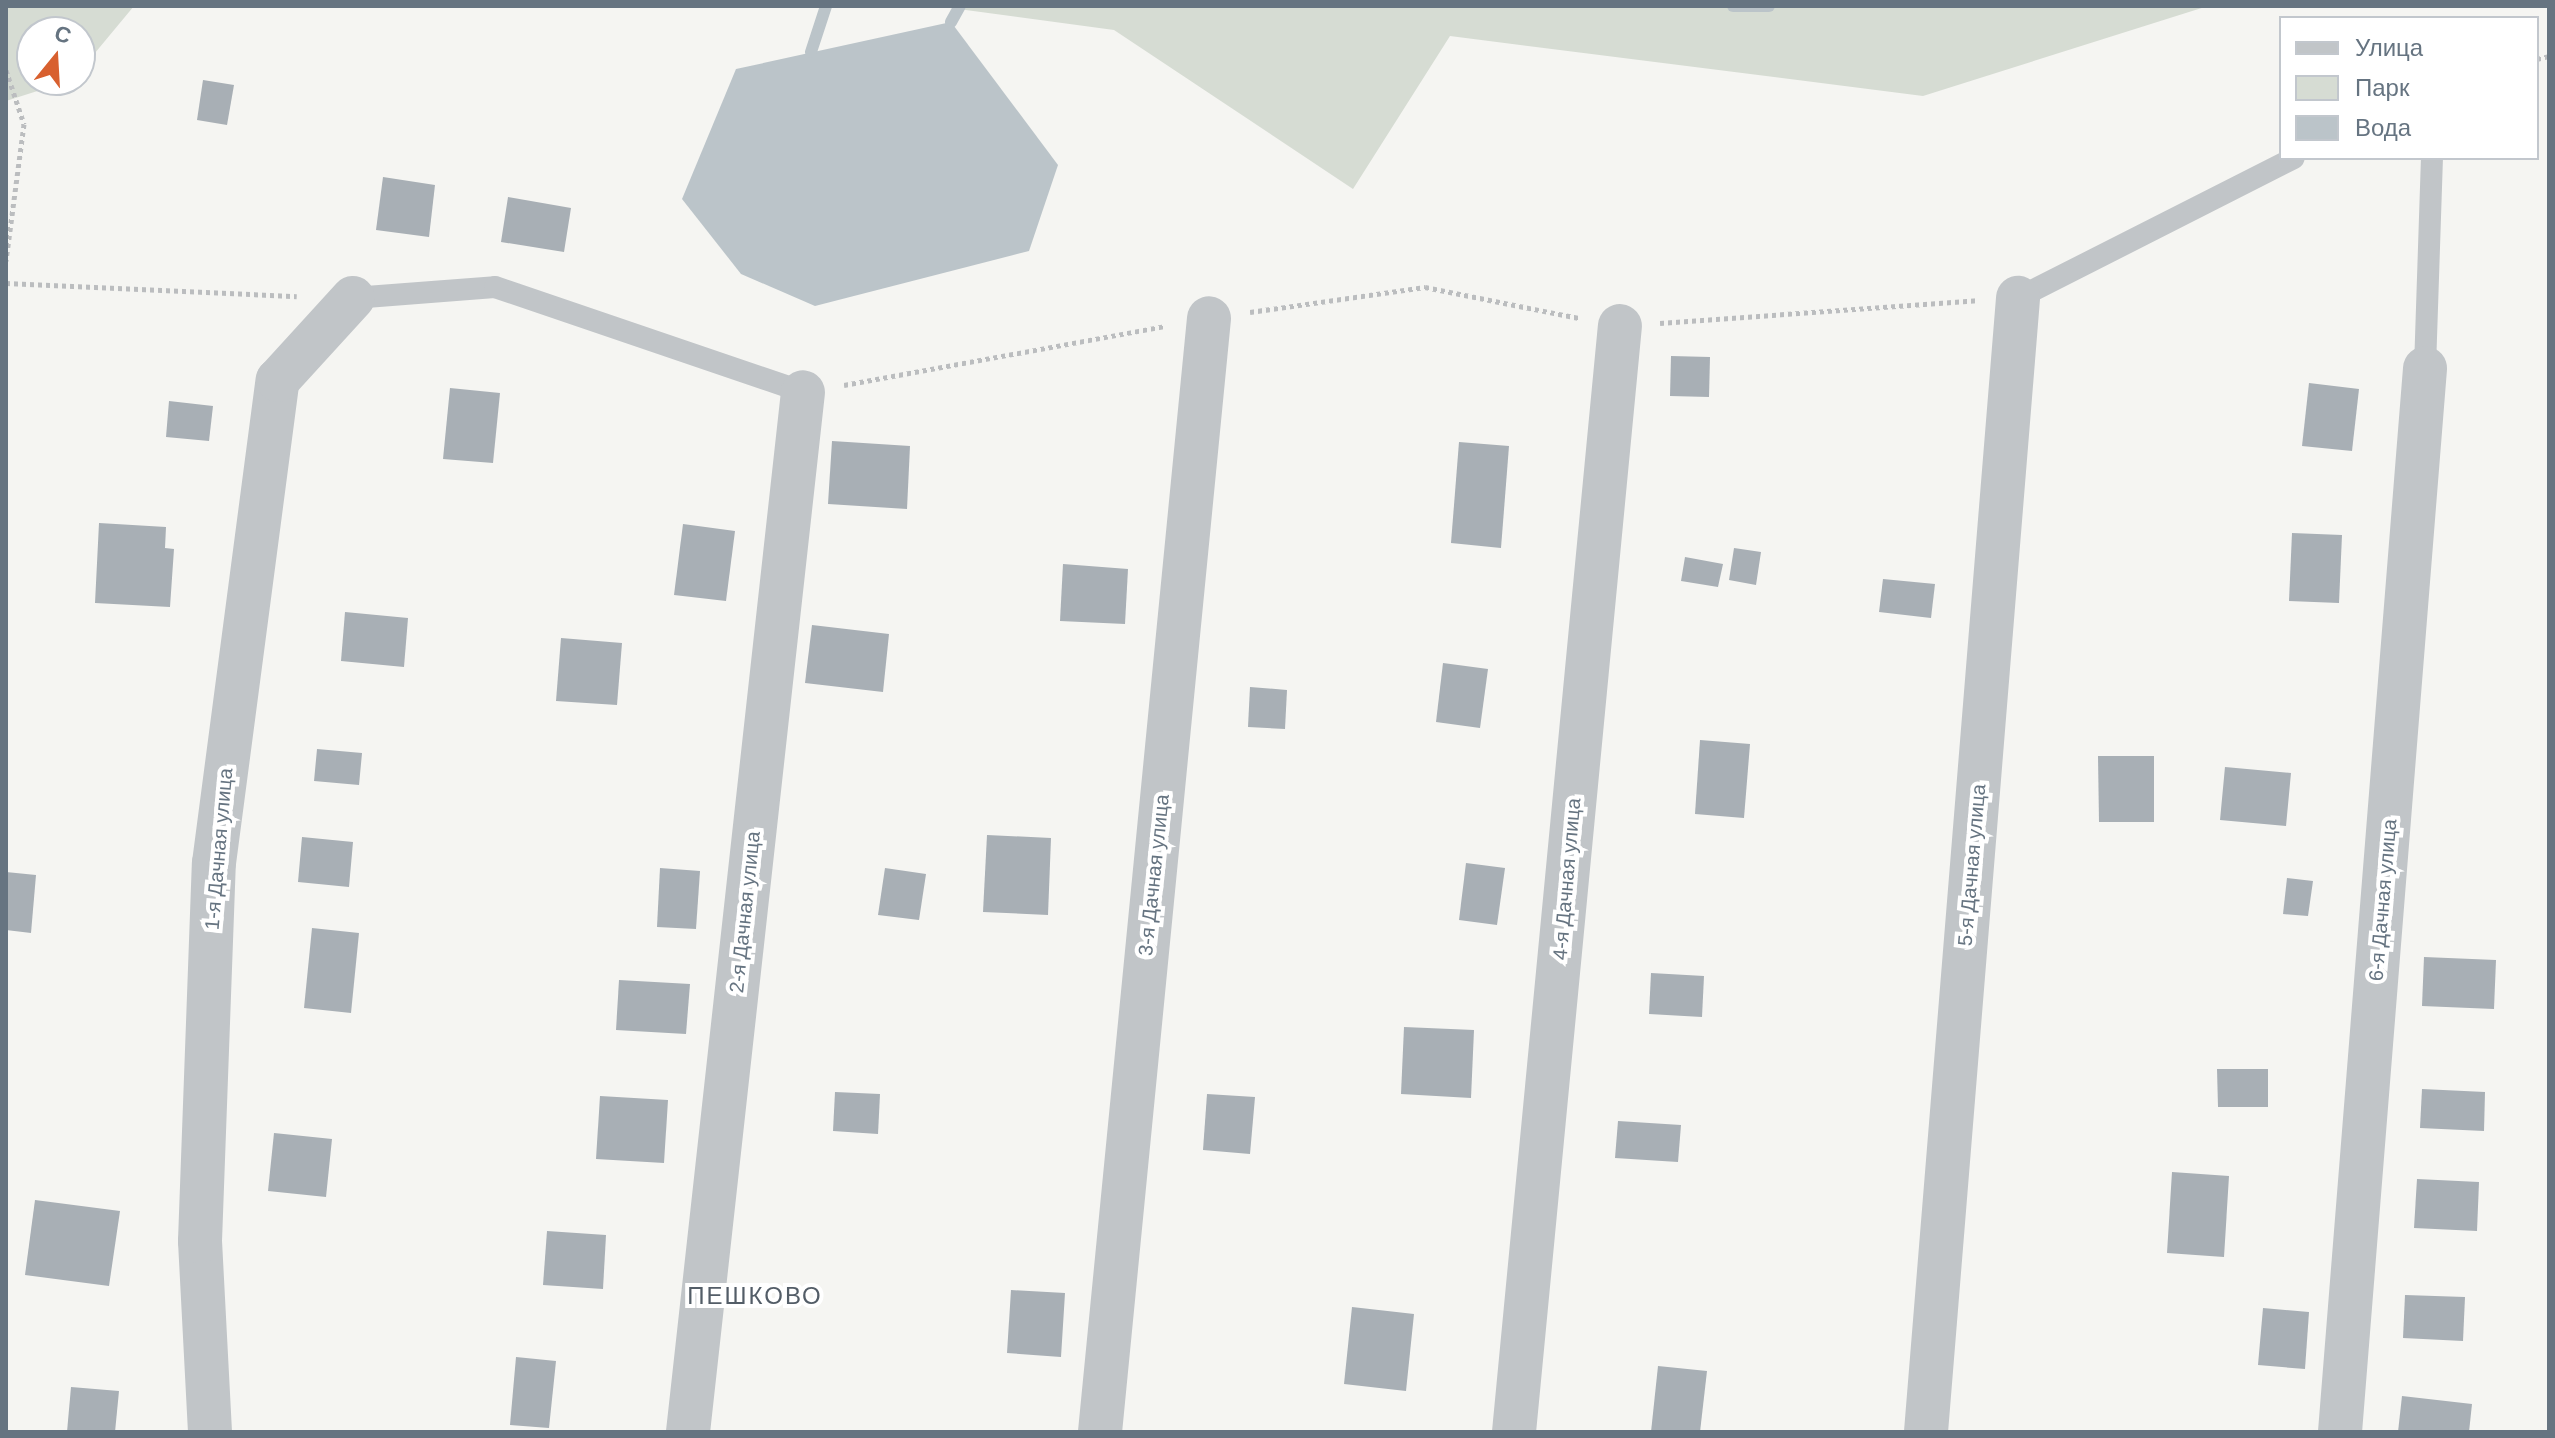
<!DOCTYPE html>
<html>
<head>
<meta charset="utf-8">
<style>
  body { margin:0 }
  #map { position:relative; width:2555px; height:1438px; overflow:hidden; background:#f5f5f2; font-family:Arial,sans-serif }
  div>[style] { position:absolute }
  .green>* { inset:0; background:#d6dcd3 }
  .water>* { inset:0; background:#bbc4c9 }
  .stream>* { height:12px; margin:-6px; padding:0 6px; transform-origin:6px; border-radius:6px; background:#bbc4c9 }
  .building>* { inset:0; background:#a8afb5 }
  .path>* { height:5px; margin-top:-2.5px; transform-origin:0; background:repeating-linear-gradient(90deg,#bbbdbf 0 4px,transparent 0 8px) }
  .lane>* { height:22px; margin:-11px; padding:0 11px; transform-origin:11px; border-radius:11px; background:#c1c5c8 }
  .street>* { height:44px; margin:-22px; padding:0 22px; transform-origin:22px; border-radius:22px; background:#c1c5c8 }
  span { translate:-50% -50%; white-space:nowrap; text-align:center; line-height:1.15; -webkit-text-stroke:8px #fff; paint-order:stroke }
  .street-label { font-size:20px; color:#667481 }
  .quarter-label { font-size:24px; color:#535d67; letter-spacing:2px }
  .frame { position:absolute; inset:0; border:8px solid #667481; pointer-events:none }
  .legend { position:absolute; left:2279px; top:16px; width:260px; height:144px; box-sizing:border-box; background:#fff; border:2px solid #c2c7cd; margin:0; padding:10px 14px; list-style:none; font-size:24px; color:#667481 }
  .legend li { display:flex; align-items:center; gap:16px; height:40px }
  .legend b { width:40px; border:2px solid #c2c7cd }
  .north { position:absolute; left:16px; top:16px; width:80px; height:80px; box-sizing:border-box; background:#fff; border:2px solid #c2c7cd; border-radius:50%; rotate:18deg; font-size:22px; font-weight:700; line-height:32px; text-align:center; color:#667481 }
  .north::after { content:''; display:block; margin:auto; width:28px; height:36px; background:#d8602f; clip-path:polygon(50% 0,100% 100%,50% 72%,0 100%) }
</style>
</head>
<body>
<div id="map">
  <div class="green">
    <div style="clip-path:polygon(6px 6px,134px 6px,80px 71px,80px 32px,32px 32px,32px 80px,72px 80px,6px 101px)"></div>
    <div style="clip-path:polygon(936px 6px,2208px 6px,1923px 96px,1450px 36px,1353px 189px,1114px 30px)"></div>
  </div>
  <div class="water">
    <div style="clip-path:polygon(951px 22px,1058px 165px,1029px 251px,815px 306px,741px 274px,682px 199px,736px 69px)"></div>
  </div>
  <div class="stream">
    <div style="left:1733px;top:6px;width:36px"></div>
    <div style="left:951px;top:22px;width:18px;rotate:-61deg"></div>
    <div style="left:811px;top:52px;width:48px;rotate:-71.9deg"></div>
  </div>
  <div class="building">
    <div style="clip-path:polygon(203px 80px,234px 85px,227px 125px,197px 120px)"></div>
    <div style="clip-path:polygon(383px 177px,435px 185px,429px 237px,376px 230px)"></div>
    <div style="clip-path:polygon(508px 197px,571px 208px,564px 252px,501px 242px)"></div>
    <div style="clip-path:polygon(1671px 356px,1710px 357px,1709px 397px,1670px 396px)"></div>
    <div style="clip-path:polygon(2309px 383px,2359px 389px,2352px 451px,2302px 446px)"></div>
    <div style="clip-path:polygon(450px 388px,500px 393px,493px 463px,443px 459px)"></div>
    <div style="clip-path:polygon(169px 401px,213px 406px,209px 441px,166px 437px)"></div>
    <div style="clip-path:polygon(832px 441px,910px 446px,907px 509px,828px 504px)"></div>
    <div style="clip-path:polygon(1459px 442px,1509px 446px,1501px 548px,1451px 543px)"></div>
    <div style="clip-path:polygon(99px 523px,166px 527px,165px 548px,174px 549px,170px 607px,95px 603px)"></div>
    <div style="clip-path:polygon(683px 524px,735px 531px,726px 601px,674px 595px)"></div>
    <div style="clip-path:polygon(2292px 533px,2342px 535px,2339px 603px,2289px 601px)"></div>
    <div style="clip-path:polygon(1734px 548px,1761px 552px,1756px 585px,1729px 580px)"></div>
    <div style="clip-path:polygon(1685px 557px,1723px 564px,1718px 587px,1681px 581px)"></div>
    <div style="clip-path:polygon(1063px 564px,1128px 569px,1125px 624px,1060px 621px)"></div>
    <div style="clip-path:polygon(1883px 579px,1935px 584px,1931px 618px,1879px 612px)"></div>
    <div style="clip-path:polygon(345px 612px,408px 618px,404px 667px,341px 661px)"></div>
    <div style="clip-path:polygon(812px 625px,889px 634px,883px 692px,805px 683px)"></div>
    <div style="clip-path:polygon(561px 638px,622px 643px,617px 705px,556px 701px)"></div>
    <div style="clip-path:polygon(1443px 663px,1488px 669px,1480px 728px,1436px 722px)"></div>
    <div style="clip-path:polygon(1250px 687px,1287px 690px,1285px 729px,1248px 727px)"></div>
    <div style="clip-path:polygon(1700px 740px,1750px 744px,1744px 818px,1695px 814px)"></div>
    <div style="clip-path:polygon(317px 749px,362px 753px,359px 785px,314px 781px)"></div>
    <div style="clip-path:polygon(2098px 756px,2154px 756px,2154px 822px,2099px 822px)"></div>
    <div style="clip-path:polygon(2225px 767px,2291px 773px,2286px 826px,2220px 820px)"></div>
    <div style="clip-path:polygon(987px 835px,1051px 838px,1048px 915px,983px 912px)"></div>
    <div style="clip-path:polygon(302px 837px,353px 842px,349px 887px,298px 882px)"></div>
    <div style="clip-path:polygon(1466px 863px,1505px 868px,1497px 925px,1459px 920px)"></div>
    <div style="clip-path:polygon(660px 868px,700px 871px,696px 929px,657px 927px)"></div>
    <div style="clip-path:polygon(885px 868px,926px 874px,919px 920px,878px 915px)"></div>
    <div style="clip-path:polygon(6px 872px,36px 875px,31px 933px,6px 930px)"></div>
    <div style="clip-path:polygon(2287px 878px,2313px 881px,2308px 916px,2283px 914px)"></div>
    <div style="clip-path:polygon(312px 928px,359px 933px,351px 1013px,304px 1008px)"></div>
    <div style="clip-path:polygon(2424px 957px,2496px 960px,2494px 1009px,2422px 1006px)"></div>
    <div style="clip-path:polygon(1651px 973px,1704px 976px,1702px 1017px,1649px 1014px)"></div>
    <div style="clip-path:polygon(619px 980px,690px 984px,686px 1034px,616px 1030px)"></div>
    <div style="clip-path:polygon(1404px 1027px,1474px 1030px,1471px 1098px,1401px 1094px)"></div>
    <div style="clip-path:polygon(2217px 1069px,2268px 1069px,2268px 1107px,2218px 1107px)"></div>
    <div style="clip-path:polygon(2422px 1089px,2485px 1092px,2484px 1131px,2420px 1128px)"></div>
    <div style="clip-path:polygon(835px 1092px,880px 1094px,878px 1134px,833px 1131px)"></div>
    <div style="clip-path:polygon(1207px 1094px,1255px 1097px,1250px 1154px,1203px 1150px)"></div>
    <div style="clip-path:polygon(600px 1096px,668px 1100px,664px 1163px,596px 1159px)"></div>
    <div style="clip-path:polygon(1618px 1121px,1681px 1125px,1678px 1162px,1615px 1158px)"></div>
    <div style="clip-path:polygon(274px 1133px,332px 1139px,326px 1197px,268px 1191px)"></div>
    <div style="clip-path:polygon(2172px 1172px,2229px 1176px,2224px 1257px,2167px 1253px)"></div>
    <div style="clip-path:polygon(2417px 1179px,2479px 1182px,2477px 1231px,2414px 1228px)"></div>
    <div style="clip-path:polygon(35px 1200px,120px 1211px,109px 1286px,25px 1275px)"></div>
    <div style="clip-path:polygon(547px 1231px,606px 1235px,603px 1289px,543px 1285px)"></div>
    <div style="clip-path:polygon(1011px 1290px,1065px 1293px,1061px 1357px,1007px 1353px)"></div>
    <div style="clip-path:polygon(2405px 1295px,2465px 1297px,2463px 1341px,2403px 1338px)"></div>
    <div style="clip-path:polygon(1352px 1307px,1414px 1314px,1406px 1391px,1344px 1384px)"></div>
    <div style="clip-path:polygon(2263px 1308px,2309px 1312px,2305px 1369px,2258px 1365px)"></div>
    <div style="clip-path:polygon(516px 1357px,556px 1361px,549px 1428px,510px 1425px)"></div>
    <div style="clip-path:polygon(1658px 1366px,1707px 1371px,1700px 1432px,1651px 1432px)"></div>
    <div style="clip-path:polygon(71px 1387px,119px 1391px,115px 1432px,67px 1432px)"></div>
    <div style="clip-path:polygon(2402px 1396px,2472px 1404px,2469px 1432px,2398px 1432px)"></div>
  </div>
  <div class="path">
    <div style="left:2537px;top:59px;width:12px;rotate:-14deg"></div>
    <div style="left:6px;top:70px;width:57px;rotate:71.6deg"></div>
    <div style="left:24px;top:124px;width:138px;rotate:97.5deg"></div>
    <div style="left:6px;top:283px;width:291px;rotate:2.6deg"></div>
    <div style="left:1250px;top:312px;width:177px;rotate:-8.1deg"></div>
    <div style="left:1425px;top:287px;width:157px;rotate:11.4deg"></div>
    <div style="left:1660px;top:323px;width:318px;rotate:-4.1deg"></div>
    <div style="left:844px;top:385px;width:326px;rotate:-10.4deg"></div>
  </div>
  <div class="lane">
    <div style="left:353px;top:298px;width:142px;rotate:-4.4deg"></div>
    <div style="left:495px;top:287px;width:325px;rotate:18.8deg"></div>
    <div style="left:2018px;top:298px;width:309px;rotate:-26.9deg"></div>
    <div style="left:2425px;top:368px;width:210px;rotate:-88.1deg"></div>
  </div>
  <div class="street">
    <div style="left:210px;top:1432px;width:191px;rotate:-93deg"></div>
    <div style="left:200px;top:1241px;width:378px;rotate:-87.9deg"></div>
    <div style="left:214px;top:863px;width:487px;rotate:-82.5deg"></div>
    <div style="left:278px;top:380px;width:111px;rotate:-47.6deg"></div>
    <div style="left:688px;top:1432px;width:1046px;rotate:-83.69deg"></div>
    <div style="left:1100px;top:1432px;width:1119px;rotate:-84.41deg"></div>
    <div style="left:1514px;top:1432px;width:1111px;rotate:-84.53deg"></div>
    <div style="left:1926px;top:1432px;width:1138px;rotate:-85.36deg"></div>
    <div style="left:2340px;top:1432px;width:1067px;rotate:-85.43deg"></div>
  </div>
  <div class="street-label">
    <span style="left:219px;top:849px;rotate:-85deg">1-я Дачная улица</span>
    <span style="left:1972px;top:865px;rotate:-85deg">5-я Дачная улица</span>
    <span style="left:1154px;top:875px;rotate:-84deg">3-я Дачная улица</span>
    <span style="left:1567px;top:879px;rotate:-85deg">4-я Дачная улица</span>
    <span style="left:2383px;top:900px;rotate:-85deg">6-я Дачная улица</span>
    <span style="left:745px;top:912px;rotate:-84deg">2-я Дачная улица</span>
  </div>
  <div class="quarter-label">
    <span style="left:755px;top:1296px">ПЕШКОВО</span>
  </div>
  <div class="frame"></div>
  <ul class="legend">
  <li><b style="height:10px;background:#c1c5c8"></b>Улица</li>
  <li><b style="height:22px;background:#d6dcd3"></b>Парк</li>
  <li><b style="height:22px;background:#bbc4c9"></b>Вода</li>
  </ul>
  <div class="north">С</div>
</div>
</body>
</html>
